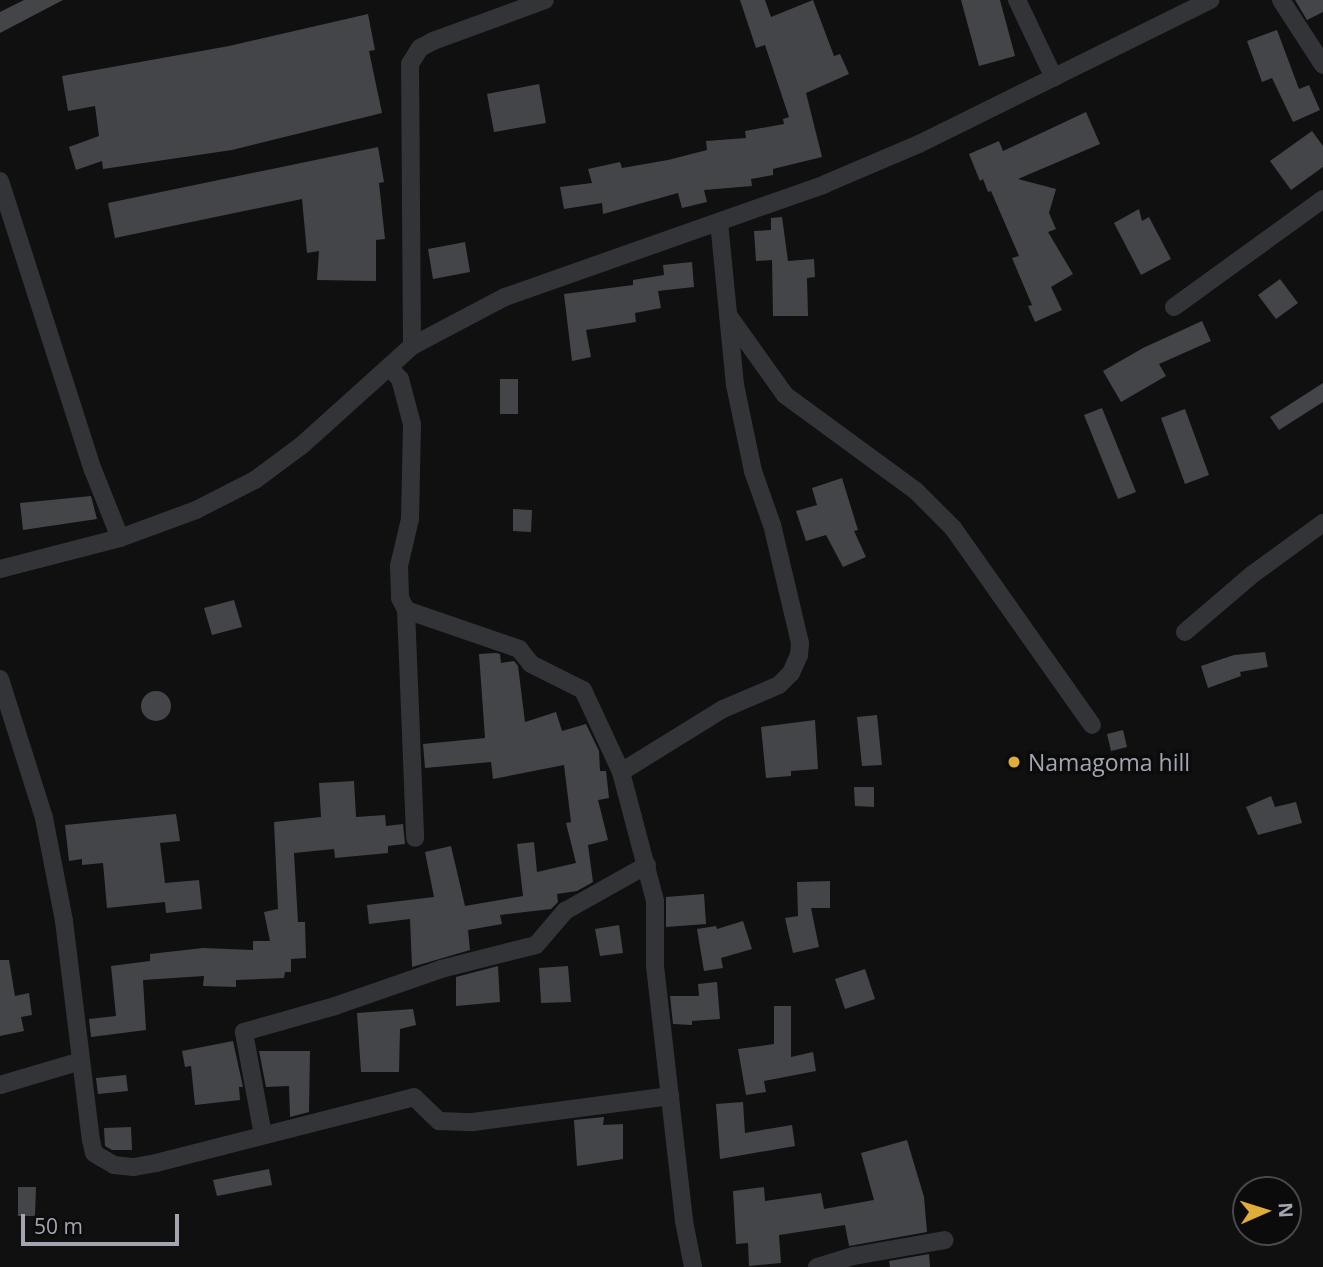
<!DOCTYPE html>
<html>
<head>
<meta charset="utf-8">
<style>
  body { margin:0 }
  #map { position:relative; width:1323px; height:1267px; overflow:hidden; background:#101011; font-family:"Open Sans",sans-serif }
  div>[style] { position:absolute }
  .building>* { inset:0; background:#444549 }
  .round { border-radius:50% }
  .minor>* { height:18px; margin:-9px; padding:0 9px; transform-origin:9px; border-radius:9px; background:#333438 }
  .dots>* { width:19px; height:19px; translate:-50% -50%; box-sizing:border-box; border:4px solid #0b0b0c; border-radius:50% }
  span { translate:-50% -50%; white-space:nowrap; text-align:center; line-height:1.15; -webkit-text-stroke:7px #0b0b0c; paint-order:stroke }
  .poi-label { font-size:23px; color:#a3a6b1 }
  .left { translate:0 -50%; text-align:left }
  .north { position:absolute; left:1232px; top:1176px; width:70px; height:70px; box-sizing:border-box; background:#0b0b0c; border:2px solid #48494e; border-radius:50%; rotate:87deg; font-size:19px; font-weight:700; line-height:28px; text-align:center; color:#a3a6b1 }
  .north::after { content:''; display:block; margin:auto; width:24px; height:32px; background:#dfae3a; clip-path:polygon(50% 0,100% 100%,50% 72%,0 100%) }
  .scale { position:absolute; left:21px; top:1214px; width:158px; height:32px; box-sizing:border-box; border:4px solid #a3a6b1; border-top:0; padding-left:9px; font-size:21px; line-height:24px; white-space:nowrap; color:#a3a6b1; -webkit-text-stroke:5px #0b0b0c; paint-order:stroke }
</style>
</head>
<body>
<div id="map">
  <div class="building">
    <div style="clip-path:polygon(24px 0,63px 0,0 33px,0 12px)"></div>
    <div style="clip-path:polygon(740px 0,765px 0,771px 17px,813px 0,834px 56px,840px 54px,849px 74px,806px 93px,822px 157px,773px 169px,773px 175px,751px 179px,752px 186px,704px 190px,707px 202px,682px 208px,678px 193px,603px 214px,602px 203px,564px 209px,560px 187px,592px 183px,588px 169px,620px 162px,622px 168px,668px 160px,707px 150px,706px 141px,746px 138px,745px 131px,784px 124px,783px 119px,789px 117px,765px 45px,756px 48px)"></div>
    <div style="clip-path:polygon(961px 0,1000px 0,1015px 56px,979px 66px)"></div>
    <div style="clip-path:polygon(1295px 0,1323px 0,1323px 12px,1307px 20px)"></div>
    <div style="clip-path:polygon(368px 14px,375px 50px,369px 51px,382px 113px,232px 150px,103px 169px,102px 161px,76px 170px,69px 147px,99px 136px,95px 106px,68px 111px,62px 76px,229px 46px)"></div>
    <div style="clip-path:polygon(1277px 30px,1299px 89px,1309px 85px,1320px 110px,1293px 122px,1272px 78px,1262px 82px,1247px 41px)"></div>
    <div style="clip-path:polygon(539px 84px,546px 123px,494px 132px,487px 94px)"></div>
    <div style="clip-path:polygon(1086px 112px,1100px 144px,1018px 179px,1056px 189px,1049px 213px,1056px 229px,1048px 232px,1073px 274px,1051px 287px,1062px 310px,1035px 322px,1028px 306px,1032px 305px,1012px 258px,1019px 256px,991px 191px,988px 192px,983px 179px,980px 181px,969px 154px,999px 141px,1003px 151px)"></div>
    <div style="clip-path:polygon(1312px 131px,1323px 146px,1323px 167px,1291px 190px,1270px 161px)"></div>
    <div style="clip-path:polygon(378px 147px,384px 182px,379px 183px,385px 239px,376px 240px,376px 281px,317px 280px,319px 251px,307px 253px,302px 199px,115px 238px,108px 203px)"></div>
    <div style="clip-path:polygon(1139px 209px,1142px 221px,1149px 217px,1171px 259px,1141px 275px,1114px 223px)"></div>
    <div style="clip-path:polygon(782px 217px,788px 261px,814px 259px,815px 277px,807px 278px,808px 316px,773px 316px,772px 260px,756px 261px,754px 231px,771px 230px,771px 218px)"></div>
    <div style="clip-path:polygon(465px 242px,470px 272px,433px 279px,428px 249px)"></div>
    <div style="clip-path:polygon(692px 262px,694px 287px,658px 291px,661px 308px,635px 313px,636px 322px,586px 330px,591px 357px,572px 361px,564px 294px,633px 285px,633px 280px,664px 275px,663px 265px)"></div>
    <div style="clip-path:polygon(1280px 279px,1298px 303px,1276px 319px,1258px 295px)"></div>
    <div style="clip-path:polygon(1202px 321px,1211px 341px,1159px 364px,1166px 376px,1121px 402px,1103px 371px,1143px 348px)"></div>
    <div style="clip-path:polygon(500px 379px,518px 379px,518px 414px,500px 414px)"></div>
    <div style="clip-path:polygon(1323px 383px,1323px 402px,1279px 430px,1270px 417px)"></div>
    <div style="clip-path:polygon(1102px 408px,1136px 492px,1118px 499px,1084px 415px)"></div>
    <div style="clip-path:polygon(1185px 409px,1209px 475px,1185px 484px,1161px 418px)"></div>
    <div style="clip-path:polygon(842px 478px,858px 530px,854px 531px,866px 557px,843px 567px,826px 535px,806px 541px,796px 511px,817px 505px,812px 488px)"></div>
    <div style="clip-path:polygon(91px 496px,97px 519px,23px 530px,20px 503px)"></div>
    <div style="clip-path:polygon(513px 509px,532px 510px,531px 532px,513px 531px)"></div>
    <div style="clip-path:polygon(234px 600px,242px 627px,212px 635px,204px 608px)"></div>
    <div style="clip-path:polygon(1265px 652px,1268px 667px,1240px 672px,1241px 676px,1208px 688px,1201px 666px,1234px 655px)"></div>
    <div style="clip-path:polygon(496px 653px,500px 654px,501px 663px,514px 661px,518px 666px,525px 722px,556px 712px,562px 731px,586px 724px,599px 751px,600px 771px,606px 771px,609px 798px,598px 800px,608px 840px,588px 845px,593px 882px,577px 891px,557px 894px,558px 902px,551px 909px,500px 915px,502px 924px,468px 930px,470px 950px,412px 967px,410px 919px,369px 924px,367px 905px,434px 897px,425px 852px,451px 846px,465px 906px,523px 896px,517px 844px,534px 842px,537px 872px,576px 863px,566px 823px,571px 822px,564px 765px,493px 779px,491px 762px,425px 768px,423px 744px,485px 738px,479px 654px)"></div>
    <div class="round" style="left:141px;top:691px;width:30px;height:30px"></div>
    <div style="clip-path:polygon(877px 715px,882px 765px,862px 766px,857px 717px)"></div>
    <div style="clip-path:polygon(815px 720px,818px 769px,791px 771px,791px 776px,766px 778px,761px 727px)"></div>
    <div style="clip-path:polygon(1123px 730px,1127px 747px,1111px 751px,1107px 734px)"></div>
    <div style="clip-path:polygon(354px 781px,356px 817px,385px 815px,386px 826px,403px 824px,405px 844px,388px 846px,388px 853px,335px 858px,334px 849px,294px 853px,298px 922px,305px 922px,306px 958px,291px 959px,291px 972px,285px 972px,284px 978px,236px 980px,236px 987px,203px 986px,204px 976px,143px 980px,146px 1030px,91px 1037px,89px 1019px,116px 1016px,111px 966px,150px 961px,150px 954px,203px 948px,253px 950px,253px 941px,270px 941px,264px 912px,278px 909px,274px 822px,321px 817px,319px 783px)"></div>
    <div style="clip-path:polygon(854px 787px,874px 787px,874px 807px,855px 806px)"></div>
    <div style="clip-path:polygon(1271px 796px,1275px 807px,1296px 802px,1302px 823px,1258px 835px,1246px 807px)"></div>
    <div style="clip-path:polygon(176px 814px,180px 841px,160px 843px,165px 883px,199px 880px,202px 909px,166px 913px,165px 902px,107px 908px,103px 863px,82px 865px,82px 859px,69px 861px,65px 825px)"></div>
    <div style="clip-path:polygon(830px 881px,830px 908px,811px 908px,819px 947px,793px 953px,785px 918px,798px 916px,797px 882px)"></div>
    <div style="clip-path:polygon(704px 894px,706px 924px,666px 927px,666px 897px)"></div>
    <div style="clip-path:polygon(743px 921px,752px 949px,721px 958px,723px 968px,704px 971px,697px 929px,716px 926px,717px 929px)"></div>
    <div style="clip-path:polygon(619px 925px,623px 953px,600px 956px,595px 929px)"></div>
    <div style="clip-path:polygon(0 960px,9px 960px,15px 996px,29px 993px,32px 1015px,21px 1017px,24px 1031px,0 1036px)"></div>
    <div style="clip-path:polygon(498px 966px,500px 1002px,456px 1006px,456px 977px)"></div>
    <div style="clip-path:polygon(568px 966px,571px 1002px,541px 1003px,539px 968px)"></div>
    <div style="clip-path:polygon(865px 969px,875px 999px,845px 1009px,835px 979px)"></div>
    <div style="clip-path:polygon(717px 982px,720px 1019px,692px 1021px,692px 1025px,673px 1024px,670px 996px,699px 996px,698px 984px)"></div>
    <div style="clip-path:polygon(774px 1006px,791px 1006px,791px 1057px,813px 1052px,816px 1071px,764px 1081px,766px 1092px,746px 1095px,738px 1049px,774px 1044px)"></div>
    <div style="clip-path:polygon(413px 1009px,416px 1025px,400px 1029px,399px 1072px,361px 1072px,357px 1013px)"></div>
    <div style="clip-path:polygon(233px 1041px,243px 1087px,239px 1087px,240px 1100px,195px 1105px,191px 1066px,185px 1067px,182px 1051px)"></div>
    <div style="clip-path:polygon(259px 1051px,310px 1051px,309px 1112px,290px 1117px,289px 1086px,266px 1087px)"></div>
    <div style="clip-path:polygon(126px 1075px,128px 1091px,98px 1094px,96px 1078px)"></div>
    <div style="clip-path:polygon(743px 1102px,745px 1133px,792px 1125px,795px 1146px,720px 1159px,716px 1104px)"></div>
    <div style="clip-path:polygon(604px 1117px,603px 1125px,623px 1124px,623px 1159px,577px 1166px,574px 1120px)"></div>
    <div style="clip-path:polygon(131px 1127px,132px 1150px,112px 1150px,105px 1146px,104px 1128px)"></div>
    <div style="clip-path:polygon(907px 1140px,924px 1197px,927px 1232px,849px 1246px,845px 1225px,779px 1235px,781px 1263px,749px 1266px,748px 1243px,736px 1244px,733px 1191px,764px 1187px,765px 1201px,821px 1193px,824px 1209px,874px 1200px,861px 1153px)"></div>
    <div style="clip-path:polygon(269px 1169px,272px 1185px,217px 1196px,213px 1180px)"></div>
    <div style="clip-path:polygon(18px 1187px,36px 1187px,35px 1216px,18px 1216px)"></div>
    <div style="clip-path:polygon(929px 1254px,930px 1267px,890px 1267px,889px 1261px)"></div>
  </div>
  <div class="minor">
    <div style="left:1017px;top:0;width:86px;rotate:64.6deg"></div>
    <div style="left:1281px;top:0;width:77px;rotate:57.1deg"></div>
    <div style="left:0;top:181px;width:304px;rotate:72.2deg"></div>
    <div style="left:93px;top:470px;width:73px;rotate:68.3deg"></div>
    <div style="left:1174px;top:307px;width:184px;rotate:-35.9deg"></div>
    <div style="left:728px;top:315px;width:98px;rotate:54.5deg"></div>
    <div style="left:785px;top:395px;width:162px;rotate:36.2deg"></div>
    <div style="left:916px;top:491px;width:52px;rotate:45deg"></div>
    <div style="left:953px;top:528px;width:241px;rotate:54.8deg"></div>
    <div style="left:412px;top:346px;width:282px;rotate:-90.4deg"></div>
    <div style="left:410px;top:64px;width:19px;rotate:-58deg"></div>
    <div style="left:420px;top:48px;width:15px;rotate:-28deg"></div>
    <div style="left:433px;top:41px;width:119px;rotate:-20.1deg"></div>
    <div style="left:390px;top:368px;width:15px;rotate:48deg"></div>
    <div style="left:400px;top:379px;width:47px;rotate:75.1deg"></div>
    <div style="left:412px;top:424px;width:95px;rotate:91.2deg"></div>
    <div style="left:410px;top:519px;width:48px;rotate:103.2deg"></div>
    <div style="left:399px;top:566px;width:32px;rotate:88deg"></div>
    <div style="left:400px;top:598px;width:13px;rotate:63deg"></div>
    <div style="left:406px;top:610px;width:120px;rotate:19deg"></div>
    <div style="left:519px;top:649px;width:19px;rotate:51deg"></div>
    <div style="left:531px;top:664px;width:58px;rotate:26.6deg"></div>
    <div style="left:583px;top:690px;width:90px;rotate:65.1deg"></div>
    <div style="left:621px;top:772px;width:133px;rotate:75.2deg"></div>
    <div style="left:655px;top:901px;width:65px;rotate:90deg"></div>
    <div style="left:655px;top:966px;width:257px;rotate:83.5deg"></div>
    <div style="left:684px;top:1221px;width:47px;rotate:78.9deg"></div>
    <div style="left:0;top:569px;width:124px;rotate:-14.5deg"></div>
    <div style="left:120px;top:538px;width:81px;rotate:-20.2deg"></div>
    <div style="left:196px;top:510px;width:66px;rotate:-27deg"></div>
    <div style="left:255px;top:480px;width:57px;rotate:-36.5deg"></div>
    <div style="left:301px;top:446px;width:149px;rotate:-42deg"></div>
    <div style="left:412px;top:346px;width:105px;rotate:-27.8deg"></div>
    <div style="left:505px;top:297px;width:339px;rotate:-19.4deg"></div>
    <div style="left:825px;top:184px;width:102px;rotate:-23.1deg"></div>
    <div style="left:919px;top:144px;width:325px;rotate:-26.3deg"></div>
    <div style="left:406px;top:610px;width:228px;rotate:87.7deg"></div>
    <div style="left:1185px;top:632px;width:89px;rotate:-40.5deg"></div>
    <div style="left:1253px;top:574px;width:87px;rotate:-36.1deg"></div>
    <div style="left:0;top:679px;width:146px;rotate:72.4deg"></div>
    <div style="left:44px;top:818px;width:105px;rotate:79deg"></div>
    <div style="left:64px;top:921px;width:221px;rotate:83deg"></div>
    <div style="left:91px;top:1140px;width:13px;rotate:77deg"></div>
    <div style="left:94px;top:1153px;width:9px;rotate:32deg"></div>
    <div style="left:102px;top:1158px;width:14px;rotate:30deg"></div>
    <div style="left:114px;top:1165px;width:20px;rotate:6deg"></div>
    <div style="left:134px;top:1167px;width:22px;rotate:-10deg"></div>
    <div style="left:156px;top:1163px;width:266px;rotate:-14.3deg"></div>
    <div style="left:414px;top:1097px;width:35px;rotate:44deg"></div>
    <div style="left:439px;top:1121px;width:34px;rotate:2deg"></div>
    <div style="left:473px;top:1122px;width:199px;rotate:-7.5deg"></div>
    <div style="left:621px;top:772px;width:120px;rotate:-31.7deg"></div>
    <div style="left:723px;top:709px;width:61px;rotate:-23.2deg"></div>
    <div style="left:779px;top:685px;width:17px;rotate:-45deg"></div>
    <div style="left:791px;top:673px;width:20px;rotate:-66deg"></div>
    <div style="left:799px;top:655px;width:12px;rotate:-85deg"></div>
    <div style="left:800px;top:643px;width:121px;rotate:-103.3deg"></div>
    <div style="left:772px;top:525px;width:57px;rotate:-109.4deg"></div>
    <div style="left:753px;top:471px;width:88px;rotate:-101.8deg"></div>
    <div style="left:735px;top:385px;width:164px;rotate:-95.6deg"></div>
    <div style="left:0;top:1085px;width:84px;rotate:-16.5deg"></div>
    <div style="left:263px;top:1135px;width:105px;rotate:-100.5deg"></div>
    <div style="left:244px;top:1032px;width:95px;rotate:-15.9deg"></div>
    <div style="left:335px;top:1006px;width:112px;rotate:-19.2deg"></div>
    <div style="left:441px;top:969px;width:98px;rotate:-14.2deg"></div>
    <div style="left:536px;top:945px;width:45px;rotate:-49.5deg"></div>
    <div style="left:565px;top:911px;width:94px;rotate:-29.3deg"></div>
    <div style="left:817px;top:1267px;width:39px;rotate:-17deg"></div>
    <div style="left:854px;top:1256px;width:92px;rotate:-10deg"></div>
  </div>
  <div class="dots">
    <div style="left:1014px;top:762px;background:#dfae3a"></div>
  </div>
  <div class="poi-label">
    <span class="left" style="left:1028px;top:762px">Namagoma hill</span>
  </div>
  <div class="north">N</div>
  <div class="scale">50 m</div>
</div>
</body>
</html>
